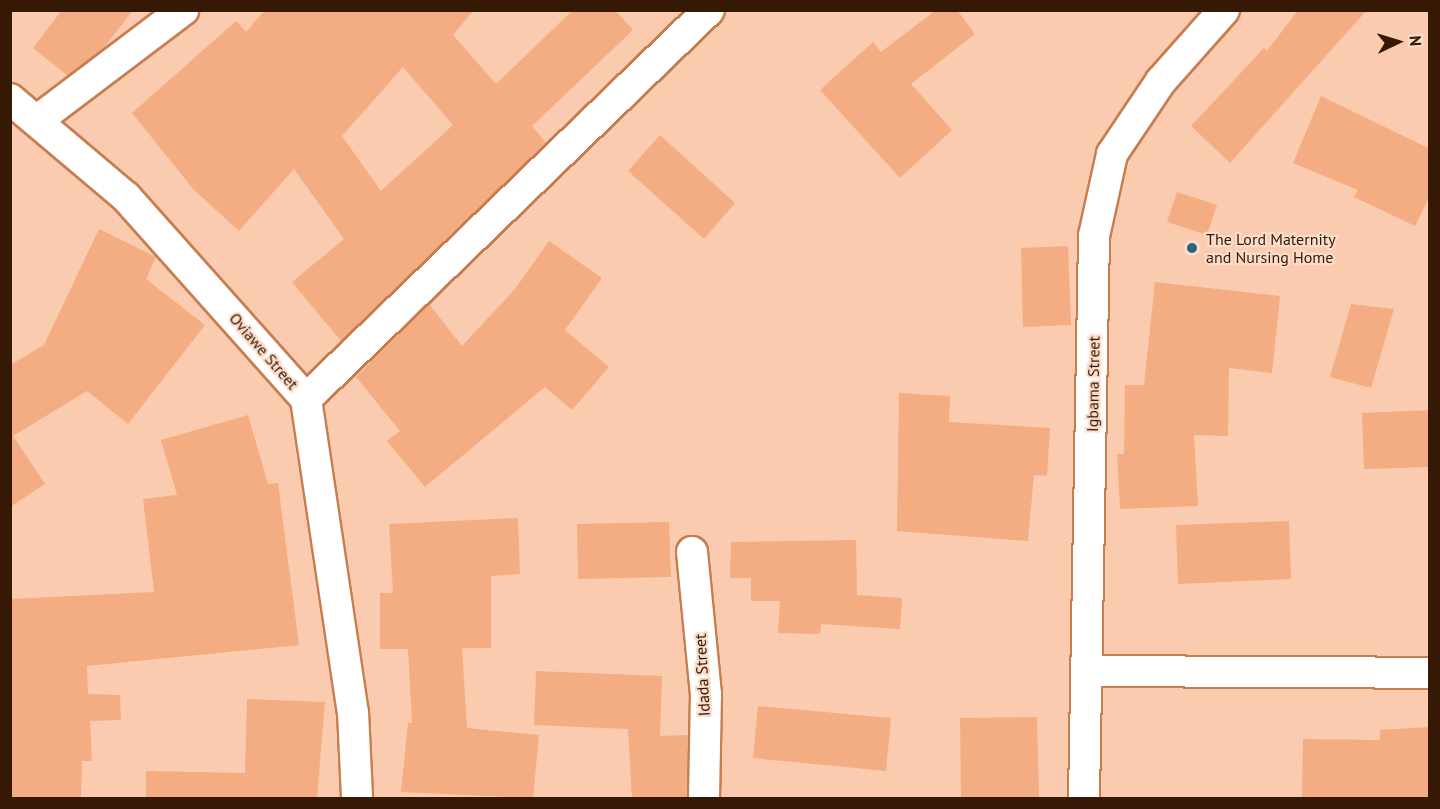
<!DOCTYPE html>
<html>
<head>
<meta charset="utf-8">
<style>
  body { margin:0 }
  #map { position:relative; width:1440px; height:809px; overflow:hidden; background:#facbaf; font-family:"PT Sans",sans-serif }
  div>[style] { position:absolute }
  .building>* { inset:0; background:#f4ad82 }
  .roads { filter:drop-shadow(2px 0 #c67e50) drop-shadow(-2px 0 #c67e50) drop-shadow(0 2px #c67e50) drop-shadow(0 -2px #c67e50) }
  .minor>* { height:30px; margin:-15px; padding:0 15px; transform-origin:15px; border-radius:15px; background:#fff }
  .dots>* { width:16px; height:16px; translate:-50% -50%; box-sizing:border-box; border:3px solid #fcdcca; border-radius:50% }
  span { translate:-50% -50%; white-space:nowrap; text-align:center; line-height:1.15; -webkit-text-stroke:4.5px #fcdcca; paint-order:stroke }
  .poi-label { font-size:16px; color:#351905 }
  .left { translate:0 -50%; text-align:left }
  .street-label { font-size:16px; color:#351905 }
  .frame { position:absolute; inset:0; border:12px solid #351905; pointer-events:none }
  .north { position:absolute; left:1368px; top:12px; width:60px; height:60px; -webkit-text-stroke:4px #fcdcca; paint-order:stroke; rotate:86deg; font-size:16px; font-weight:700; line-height:24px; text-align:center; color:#351905 }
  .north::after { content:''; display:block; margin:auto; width:21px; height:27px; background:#351905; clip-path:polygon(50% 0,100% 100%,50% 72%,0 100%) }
</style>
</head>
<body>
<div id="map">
  <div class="building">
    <div style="clip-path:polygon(62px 10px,133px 10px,103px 49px,68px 76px,33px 48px)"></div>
    <div style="clip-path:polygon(evenodd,265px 10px,474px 10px,453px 35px,496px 84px,573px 10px,615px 10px,633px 30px,532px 126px,546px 143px,341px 341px,292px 282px,344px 239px,294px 169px,239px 231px,194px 190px,132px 113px,236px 21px,246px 32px,265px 10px,403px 67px,453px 125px,381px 191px,342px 136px,403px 67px)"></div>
    <div style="clip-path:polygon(936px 10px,957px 10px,975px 34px,911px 84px,952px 130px,900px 178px,820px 90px,873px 42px,881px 52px)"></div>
    <div style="clip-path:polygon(1298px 10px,1367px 10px,1230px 163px,1191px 126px,1264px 48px,1267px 51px)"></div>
    <div style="clip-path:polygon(1321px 96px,1430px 149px,1430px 195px,1415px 226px,1354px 197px,1358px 190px,1293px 163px)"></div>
    <div style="clip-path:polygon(660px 135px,735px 203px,704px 239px,628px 171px)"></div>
    <div style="clip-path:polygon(1177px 192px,1217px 205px,1207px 235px,1167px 222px)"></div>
    <div style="clip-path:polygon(99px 229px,156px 257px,146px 279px,205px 325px,128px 424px,87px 391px,13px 436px,45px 484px,10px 507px,10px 365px,44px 345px)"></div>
    <div style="clip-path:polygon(549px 241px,602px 278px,565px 330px,609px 367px,572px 410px,545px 387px,425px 487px,387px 441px,400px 431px,356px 377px,429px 304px,462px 346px,515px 289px)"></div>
    <div style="clip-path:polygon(1068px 246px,1071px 325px,1023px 327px,1021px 248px)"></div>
    <div style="clip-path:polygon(1155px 282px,1280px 296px,1272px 373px,1229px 368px,1228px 436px,1194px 435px,1198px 506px,1120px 509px,1117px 454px,1124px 454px,1125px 385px,1144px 385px)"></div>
    <div style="clip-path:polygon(1351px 304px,1394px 309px,1371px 388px,1330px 377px)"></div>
    <div style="clip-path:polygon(899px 393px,950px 396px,949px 422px,1050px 428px,1047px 476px,1034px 475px,1028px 541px,897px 531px)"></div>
    <div style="clip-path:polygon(1430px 410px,1430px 467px,1364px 469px,1362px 413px)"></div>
    <div style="clip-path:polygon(248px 415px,268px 484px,278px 483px,299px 645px,87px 666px,88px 694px,120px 695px,121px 720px,90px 721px,92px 761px,82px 761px,81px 798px,10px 798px,10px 599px,154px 592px,143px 499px,177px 495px,161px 440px)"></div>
    <div style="clip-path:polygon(518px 518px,520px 574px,491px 576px,491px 648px,462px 648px,467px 728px,539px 735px,533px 798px,401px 792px,408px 723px,412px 723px,408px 649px,380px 649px,380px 593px,393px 593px,389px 524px)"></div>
    <div style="clip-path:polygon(1289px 521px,1291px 579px,1178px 584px,1176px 525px)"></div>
    <div style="clip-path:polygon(669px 522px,671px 577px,578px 579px,577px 524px)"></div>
    <div style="clip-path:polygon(856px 540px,857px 595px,902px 598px,900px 629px,821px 624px,820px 634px,778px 633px,780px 601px,751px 601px,751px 578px,730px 578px,731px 542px)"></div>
    <div style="clip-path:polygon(536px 671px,662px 676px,660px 736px,688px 735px,687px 798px,632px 798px,628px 729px,534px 725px)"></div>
    <div style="clip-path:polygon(247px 699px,325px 702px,317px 798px,146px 798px,146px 771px,245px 773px)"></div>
    <div style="clip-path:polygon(758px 706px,891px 718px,886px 771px,753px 758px)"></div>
    <div style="clip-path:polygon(1037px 717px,1039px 798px,961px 798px,960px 718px)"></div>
    <div style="clip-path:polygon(1430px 727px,1430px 798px,1302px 798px,1303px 739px,1380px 740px,1380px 730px)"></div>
  </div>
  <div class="roads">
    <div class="minor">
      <div style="left:10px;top:99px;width:152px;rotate:40.2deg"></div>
      <div style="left:126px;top:197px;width:271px;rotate:48.3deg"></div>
      <div style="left:306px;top:399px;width:317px;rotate:81.5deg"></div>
      <div style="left:353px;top:712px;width:86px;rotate:87.3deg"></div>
      <div style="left:39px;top:119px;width:181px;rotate:-37.1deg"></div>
      <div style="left:306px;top:399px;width:560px;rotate:-43.99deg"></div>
      <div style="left:692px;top:552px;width:143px;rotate:84.4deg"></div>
      <div style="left:706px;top:694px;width:104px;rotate:91.1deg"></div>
      <div style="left:1087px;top:671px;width:343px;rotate:0.3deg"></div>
      <div style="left:1084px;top:798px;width:562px;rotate:-88.98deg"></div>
      <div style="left:1094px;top:236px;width:84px;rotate:-77.6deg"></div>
      <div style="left:1112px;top:154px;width:88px;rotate:-56.1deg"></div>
      <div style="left:1161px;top:81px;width:95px;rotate:-48.4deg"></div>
    </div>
  </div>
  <div class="dots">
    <div style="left:1192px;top:248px;background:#2c627d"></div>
  </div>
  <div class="poi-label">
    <span class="left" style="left:1206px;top:248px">The Lord Maternity<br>and Nursing Home</span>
  </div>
  <div class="street-label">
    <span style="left:264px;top:351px;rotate:49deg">Oviawe Street</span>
    <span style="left:1093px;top:384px;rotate:-89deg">Igbama Street</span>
    <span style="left:702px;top:675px;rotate:-93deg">Idada Street</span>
  </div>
  <div class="frame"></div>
  <div class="north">N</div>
</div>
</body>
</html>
